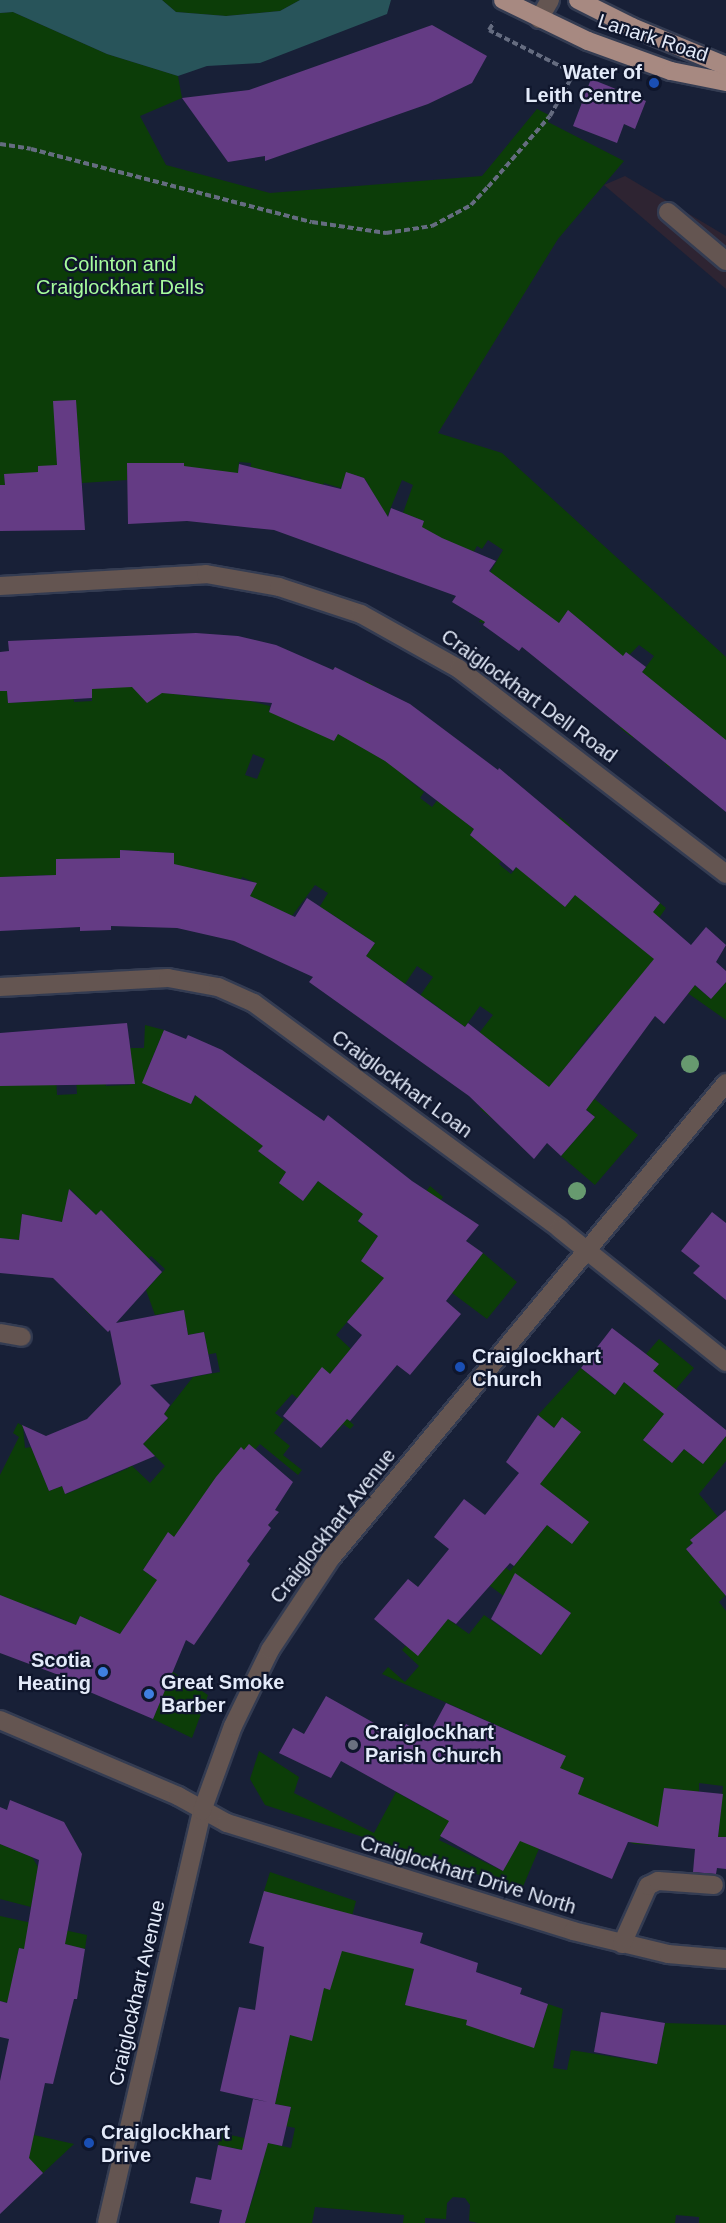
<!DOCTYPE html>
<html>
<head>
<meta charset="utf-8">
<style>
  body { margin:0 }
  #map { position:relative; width:726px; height:2223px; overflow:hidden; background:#182037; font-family:Arial,sans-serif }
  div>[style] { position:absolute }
  .commercial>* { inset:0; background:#2e2432 }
  .green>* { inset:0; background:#0c3d08 }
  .water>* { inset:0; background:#28545a }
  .building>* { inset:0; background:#643b84 }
  .path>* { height:4px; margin-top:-2px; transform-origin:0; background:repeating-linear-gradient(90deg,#656c80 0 6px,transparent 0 9px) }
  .roads { filter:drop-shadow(2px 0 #343c52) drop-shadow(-2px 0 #343c52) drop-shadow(0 2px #343c52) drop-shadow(0 -2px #343c52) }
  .minor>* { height:18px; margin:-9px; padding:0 9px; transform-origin:9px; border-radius:9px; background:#645551 }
  .major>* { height:18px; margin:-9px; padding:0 9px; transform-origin:9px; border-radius:9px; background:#a78981 }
  .trees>* { width:18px; height:18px; margin:-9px; border-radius:50%; background:#679a6f }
  .dots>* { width:16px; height:16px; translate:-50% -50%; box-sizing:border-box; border:3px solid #0f162c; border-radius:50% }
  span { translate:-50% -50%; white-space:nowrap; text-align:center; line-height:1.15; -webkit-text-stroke:4.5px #0f162c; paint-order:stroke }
  .street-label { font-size:20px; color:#e3eaf9 }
  .poi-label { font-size:20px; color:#e3eaf9; font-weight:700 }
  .right { translate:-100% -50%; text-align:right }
  .left { translate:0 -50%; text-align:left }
  .park-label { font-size:20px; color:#a7fd9d }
</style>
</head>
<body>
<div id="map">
  <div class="commercial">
    <div style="clip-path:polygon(625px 176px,726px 236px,726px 289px,604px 185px)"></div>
  </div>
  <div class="green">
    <div style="clip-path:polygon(162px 0,300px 0,280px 11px,226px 16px,176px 12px)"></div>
    <div style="clip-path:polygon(13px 12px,107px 54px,178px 76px,182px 98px,140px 116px,166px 165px,270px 193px,482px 176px,537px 109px,549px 115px,548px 122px,624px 161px,558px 239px,438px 433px,502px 453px,726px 657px,726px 739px,718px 749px,669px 767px,665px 764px,701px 720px,669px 694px,633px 738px,620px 728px,653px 686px,640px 675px,654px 656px,639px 645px,599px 686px,598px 635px,568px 611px,551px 633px,479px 622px,491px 601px,478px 593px,503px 550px,488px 540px,482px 549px,477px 546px,472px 555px,420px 529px,424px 521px,403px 513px,413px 485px,402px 480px,370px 559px,362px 506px,369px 485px,364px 478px,352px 474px,345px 477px,341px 488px,324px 483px,311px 540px,299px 488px,301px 478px,278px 473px,245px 527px,251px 463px,239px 462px,238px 477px,189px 521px,183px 463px,127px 463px,127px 480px,82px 483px,79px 444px,56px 445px,57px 465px,38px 467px,41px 508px,4px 474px,5px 485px,0 485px,0 13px)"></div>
    <div style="clip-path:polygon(evenodd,234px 640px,246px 700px,270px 706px,269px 712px,280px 716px,354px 704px,366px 681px,373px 685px,348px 728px,356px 744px,389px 763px,412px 768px,405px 777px,424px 792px,420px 798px,432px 807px,474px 752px,480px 757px,456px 815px,474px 829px,470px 835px,479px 842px,507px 854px,499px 864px,511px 874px,560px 817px,570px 825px,545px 891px,565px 907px,604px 858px,599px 915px,630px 940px,660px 903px,666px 908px,659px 918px,673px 967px,711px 999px,726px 982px,726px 1020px,679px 987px,628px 1047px,599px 1024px,570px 1061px,599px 1085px,591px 1096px,638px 1135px,595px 1185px,561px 1156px,595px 1117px,563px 1089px,519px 1091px,494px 1120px,480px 1109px,517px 1061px,498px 1046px,446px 1076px,493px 1015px,480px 1006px,465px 1027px,427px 999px,395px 1042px,390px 1039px,433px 977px,417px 966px,405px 984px,372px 960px,335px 1000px,375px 943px,327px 911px,287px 960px,328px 893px,315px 885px,292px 916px,256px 899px,236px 942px,230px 939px,256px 883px,242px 877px,231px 900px,172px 923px,174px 853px,121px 850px,117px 923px,56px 859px,57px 927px,51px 928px,49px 875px,0 877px,0 691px,7px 691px,8px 703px,41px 701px,73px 687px,74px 702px,92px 701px,92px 686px,138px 687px,139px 694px,146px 700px,158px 692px,224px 700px,234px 640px,253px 754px,265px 759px,257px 779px,245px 775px,253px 754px)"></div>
    <div style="clip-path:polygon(145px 1025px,164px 1030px,146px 1073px,191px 1104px,209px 1071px,265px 1142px,259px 1152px,278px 1166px,299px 1155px,279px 1182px,303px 1201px,318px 1181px,341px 1198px,372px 1157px,364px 1213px,358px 1222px,378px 1236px,361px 1261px,398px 1279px,361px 1306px,336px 1335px,351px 1349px,330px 1374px,322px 1368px,307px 1386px,354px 1425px,350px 1429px,343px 1424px,338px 1431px,292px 1394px,275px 1413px,284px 1420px,274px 1433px,290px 1446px,283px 1455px,302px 1470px,298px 1475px,260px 1444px,250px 1455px,241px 1448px,217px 1477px,270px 1522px,268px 1526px,188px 1546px,168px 1533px,143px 1570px,168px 1587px,170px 1670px,208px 1695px,192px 1738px,153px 1719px,171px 1675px,97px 1644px,96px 1623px,80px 1616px,76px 1625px,35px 1607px,14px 1655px,29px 1608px,0 1595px,0 1475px,19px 1437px,13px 1433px,18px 1423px,23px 1426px,25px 1448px,31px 1447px,49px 1491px,62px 1486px,66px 1494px,129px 1468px,104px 1439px,150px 1483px,165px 1466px,143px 1444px,168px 1418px,164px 1414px,193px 1377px,220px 1372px,216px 1353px,118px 1371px,117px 1364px,207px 1347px,204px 1332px,188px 1335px,183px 1310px,155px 1315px,146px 1290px,165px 1269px,151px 1256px,94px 1319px,84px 1309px,141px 1251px,101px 1210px,96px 1215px,70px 1189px,62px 1222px,22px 1214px,19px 1240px,0 1238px,0 1086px,56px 1077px,57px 1095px,77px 1094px,73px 1029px,105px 1074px,106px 1086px,130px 1085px,129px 1048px,144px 1048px)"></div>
    <div style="clip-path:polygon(430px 1186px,443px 1197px,424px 1223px,462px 1280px,483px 1253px,517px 1282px,487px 1319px,388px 1245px)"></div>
    <div style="clip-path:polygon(659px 1339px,694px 1368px,676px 1389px,681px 1393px,643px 1440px,672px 1463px,684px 1449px,703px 1464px,726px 1436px,726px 1461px,699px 1494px,718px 1517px,686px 1549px,694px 1558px,701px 1553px,726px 1595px,719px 1602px,726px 1611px,726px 1837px,718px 1837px,723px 1786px,699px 1783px,699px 1792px,664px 1788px,658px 1845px,634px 1844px,568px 1817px,584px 1778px,571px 1773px,522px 1889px,265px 1805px,250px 1779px,259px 1751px,299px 1777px,294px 1793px,374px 1833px,396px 1792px,439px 1816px,453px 1790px,463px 1796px,439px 1840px,503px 1871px,566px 1756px,382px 1674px,388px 1667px,405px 1682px,419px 1666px,402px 1650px,430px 1617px,448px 1619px,469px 1634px,484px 1615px,541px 1655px,571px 1613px,541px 1591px,525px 1612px,462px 1565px,478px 1545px,510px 1571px,547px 1525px,572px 1544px,588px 1522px,539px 1485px,572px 1442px,538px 1415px,581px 1368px,614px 1395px,624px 1382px,636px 1392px,658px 1364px,646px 1354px)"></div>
    <div style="clip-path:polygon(0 1844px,32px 1857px,38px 1867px,31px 1907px,0 1899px)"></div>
    <div style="clip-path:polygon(270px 1872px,356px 1901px,352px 1916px,414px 1969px,405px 2004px,442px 1989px,534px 2047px,548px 2004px,563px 2009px,553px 2068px,567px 2070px,571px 2050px,657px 2064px,665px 2023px,726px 2025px,726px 2223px,699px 2223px,699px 2217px,676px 2215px,675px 2223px,478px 2223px,469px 2221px,470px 2205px,465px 2198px,453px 2197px,447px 2203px,446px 2219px,425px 2218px,425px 2223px,403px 2223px,404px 2215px,315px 2207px,312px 2223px,245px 2223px,261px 2171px,244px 2167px,248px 2151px,218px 2145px,221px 2133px,291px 2148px,295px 2128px,267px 2122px,289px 2118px,291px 2107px,275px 2104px,290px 2035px,312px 2040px,319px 2010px,264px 1891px)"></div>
    <div style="clip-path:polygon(0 1916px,87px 1935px,85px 1949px,44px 1939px,41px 1953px,19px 1948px,12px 1981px,33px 1986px,28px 2007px,0 2001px)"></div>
    <div style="clip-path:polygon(2px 2116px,36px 2124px,34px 2135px,74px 2144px,43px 2173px,24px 2153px)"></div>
  </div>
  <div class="water">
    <div style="clip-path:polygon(0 0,162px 0,176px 12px,226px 16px,280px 11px,300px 0,391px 0,387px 14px,260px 63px,207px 66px,178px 76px,107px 54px,13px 12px,0 13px)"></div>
  </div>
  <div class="building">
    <div style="clip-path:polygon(432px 25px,487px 56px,472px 83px,428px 104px,265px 161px,265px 156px,228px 162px,182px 98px,249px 90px)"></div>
    <div style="clip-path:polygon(591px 79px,646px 101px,635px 129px,624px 124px,617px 143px,573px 126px)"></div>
    <div style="clip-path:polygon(76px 400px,85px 530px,0 531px,0 485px,5px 485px,4px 474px,38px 472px,38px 466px,57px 465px,53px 401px)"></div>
    <div style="clip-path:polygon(127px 463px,184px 463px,184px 466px,238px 473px,239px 464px,341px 489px,346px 472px,364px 478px,388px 517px,391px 508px,424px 521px,422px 527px,442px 538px,496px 561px,489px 571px,559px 623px,568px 610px,623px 656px,626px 652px,646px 667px,642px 672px,726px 740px,726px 812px,522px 647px,519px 651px,483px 625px,485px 622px,452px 602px,456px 596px,274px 530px,187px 521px,128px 524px)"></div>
    <div style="clip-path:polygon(196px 633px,238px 636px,276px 645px,333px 670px,335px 667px,410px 704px,498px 770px,499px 768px,660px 903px,653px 912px,691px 945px,706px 927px,726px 945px,716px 962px,726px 971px,726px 982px,711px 999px,695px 985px,664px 1024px,655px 1016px,586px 1110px,595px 1117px,561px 1156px,547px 1143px,534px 1159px,469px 1096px,309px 982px,313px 977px,234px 941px,177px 928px,111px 926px,111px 930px,80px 931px,80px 927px,0 931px,0 877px,56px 875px,56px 859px,120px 858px,120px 850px,174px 853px,174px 864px,257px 883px,250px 896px,295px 917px,307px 898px,375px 943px,366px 956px,465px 1027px,468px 1023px,549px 1087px,654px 959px,575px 895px,565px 907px,516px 867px,513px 871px,470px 835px,474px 829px,385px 761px,338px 734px,334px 741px,269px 712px,272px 703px,162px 693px,147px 703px,132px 687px,92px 689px,92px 698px,8px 703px,7px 691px,0 691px,0 652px,9px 651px,8px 641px)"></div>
    <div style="clip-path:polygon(127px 1023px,135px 1084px,0 1086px,0 1033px)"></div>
    <div style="clip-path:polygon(164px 1030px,186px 1039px,188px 1035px,222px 1050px,324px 1121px,328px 1115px,412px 1181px,479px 1225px,466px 1241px,483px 1253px,446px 1301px,461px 1314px,410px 1375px,397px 1365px,350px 1421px,347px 1419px,321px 1448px,283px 1416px,322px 1367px,330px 1374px,362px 1335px,347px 1322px,384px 1278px,361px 1261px,378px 1236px,358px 1221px,363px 1214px,318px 1181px,303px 1201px,279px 1183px,286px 1172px,258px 1151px,263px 1146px,195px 1095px,191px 1104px,142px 1083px)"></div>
    <div style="clip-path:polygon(69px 1189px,96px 1215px,101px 1210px,162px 1272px,116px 1323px,184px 1310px,188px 1335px,204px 1332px,212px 1373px,150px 1385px,170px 1405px,164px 1414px,168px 1418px,143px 1444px,155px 1456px,65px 1494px,62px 1486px,49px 1491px,22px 1425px,46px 1436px,87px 1419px,121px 1384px,110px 1330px,108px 1332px,53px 1278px,0 1273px,0 1238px,19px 1240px,22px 1214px,62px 1222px)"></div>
    <div style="clip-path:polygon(712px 1212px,726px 1223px,726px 1300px,693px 1273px,700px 1266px,681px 1251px)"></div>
    <div style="clip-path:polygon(612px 1328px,659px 1364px,653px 1371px,726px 1430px,726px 1436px,703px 1464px,684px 1449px,672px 1463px,643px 1440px,664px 1414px,624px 1382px,615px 1395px,581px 1368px)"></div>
    <div style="clip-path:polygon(538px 1415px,554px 1428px,562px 1417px,581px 1432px,540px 1484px,589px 1522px,572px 1544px,547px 1525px,514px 1566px,510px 1563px,456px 1624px,448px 1619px,418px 1656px,374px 1619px,408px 1579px,418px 1587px,449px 1549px,434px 1537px,464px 1499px,485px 1515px,519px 1473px,506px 1462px)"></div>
    <div style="clip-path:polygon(249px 1444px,293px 1482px,275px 1510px,279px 1512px,268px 1525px,271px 1528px,247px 1561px,250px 1564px,194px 1645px,186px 1640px,153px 1719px,78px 1687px,80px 1683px,0 1653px,0 1595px,76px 1625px,80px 1616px,120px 1634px,157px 1580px,143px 1570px,168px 1532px,174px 1537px,216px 1477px,241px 1447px,244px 1450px)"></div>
    <div style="clip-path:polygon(726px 1510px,726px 1596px,686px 1549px,693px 1543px,690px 1540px)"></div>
    <div style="clip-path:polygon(515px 1573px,571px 1613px,541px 1655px,491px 1619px)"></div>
    <div style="clip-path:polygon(326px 1696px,399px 1737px,406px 1724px,428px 1736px,446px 1703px,566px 1756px,560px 1768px,584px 1778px,578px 1794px,658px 1827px,664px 1788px,723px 1794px,718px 1837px,726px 1837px,726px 1869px,717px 1868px,716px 1874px,693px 1872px,695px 1849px,628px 1842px,612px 1879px,520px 1841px,503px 1871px,440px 1836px,449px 1821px,341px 1761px,331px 1778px,279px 1753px,293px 1728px,304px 1734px)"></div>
    <div style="clip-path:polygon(10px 1800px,64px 1822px,82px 1854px,65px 1944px,85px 1949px,77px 1999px,74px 1999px,53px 2084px,45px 2083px,29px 2158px,43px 2173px,0 2214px,0 2081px,9px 2039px,0 2037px,0 2001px,7px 2003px,19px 1948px,24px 1949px,39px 1860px,0 1844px,0 1807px,7px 1810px)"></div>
    <div style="clip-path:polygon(264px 1891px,423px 1933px,420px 1943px,478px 1963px,476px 1972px,522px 1988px,520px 1994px,548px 2004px,534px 2048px,466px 2025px,467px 2020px,405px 2005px,414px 1969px,342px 1951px,330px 1990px,324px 1988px,312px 2041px,290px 2035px,275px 2104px,291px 2107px,282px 2146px,268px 2143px,245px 2223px,219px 2223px,222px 2210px,190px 2203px,196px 2177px,211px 2180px,218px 2145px,242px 2150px,253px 2099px,268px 2102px,220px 2091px,239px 2007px,255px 2010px,264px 1947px,249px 1943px)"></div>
    <div style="clip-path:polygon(601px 2012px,665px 2023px,657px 2064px,594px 2052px)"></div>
  </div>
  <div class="path">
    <div style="left:0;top:144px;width:31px;rotate:9deg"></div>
    <div style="left:31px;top:149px;width:290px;rotate:14.6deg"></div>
    <div style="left:312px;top:222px;width:75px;rotate:8.5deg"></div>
    <div style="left:386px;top:233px;width:47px;rotate:-8.7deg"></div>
    <div style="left:432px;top:226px;width:44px;rotate:-28.3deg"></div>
    <div style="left:471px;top:205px;width:25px;rotate:-47deg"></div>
    <div style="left:488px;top:187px;width:94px;rotate:-48.9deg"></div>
    <div style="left:550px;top:116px;width:49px;rotate:-60.8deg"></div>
    <div style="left:574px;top:73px;width:95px;rotate:-153.2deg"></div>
    <div style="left:489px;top:30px;width:9px;rotate:-58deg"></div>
  </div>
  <div class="roads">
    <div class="minor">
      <div style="left:539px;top:19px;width:22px;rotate:-60deg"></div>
      <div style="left:668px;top:212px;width:76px;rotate:40.2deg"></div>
      <div style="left:0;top:586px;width:206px;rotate:-3.3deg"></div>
      <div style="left:206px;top:574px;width:74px;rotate:10.1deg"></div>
      <div style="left:279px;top:587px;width:86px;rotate:18.2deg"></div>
      <div style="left:361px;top:614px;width:112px;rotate:29.3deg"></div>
      <div style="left:459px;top:669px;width:337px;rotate:37.5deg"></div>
      <div style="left:0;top:987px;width:168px;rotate:-3.1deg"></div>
      <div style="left:168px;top:978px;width:51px;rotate:10.2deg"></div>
      <div style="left:218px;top:987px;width:39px;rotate:24deg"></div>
      <div style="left:254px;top:1003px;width:380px;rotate:36.4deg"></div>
      <div style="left:560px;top:1229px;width:213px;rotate:38.7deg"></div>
      <div style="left:0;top:1333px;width:22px;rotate:10deg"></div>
      <div style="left:0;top:1720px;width:194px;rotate:23.1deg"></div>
      <div style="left:178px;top:1796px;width:56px;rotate:28.9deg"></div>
      <div style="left:227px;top:1823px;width:362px;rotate:17.3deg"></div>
      <div style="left:573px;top:1931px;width:98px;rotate:13.6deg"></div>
      <div style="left:668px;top:1954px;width:58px;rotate:4.9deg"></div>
      <div style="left:622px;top:1944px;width:64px;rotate:-65.9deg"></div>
      <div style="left:648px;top:1886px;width:11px;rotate:-27deg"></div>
      <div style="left:658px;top:1881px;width:56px;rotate:4.1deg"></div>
      <div style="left:107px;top:2223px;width:423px;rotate:-77deg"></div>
      <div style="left:202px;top:1811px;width:90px;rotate:-70deg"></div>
      <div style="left:233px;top:1726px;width:85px;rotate:-64deg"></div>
      <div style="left:270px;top:1650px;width:110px;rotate:-56.5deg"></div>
      <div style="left:331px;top:1558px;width:618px;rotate:-50.25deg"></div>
    </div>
    <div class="major">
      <div style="left:503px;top:0;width:94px;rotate:25.8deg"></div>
      <div style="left:588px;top:41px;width:88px;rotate:19.9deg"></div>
      <div style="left:671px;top:71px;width:56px;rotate:11.3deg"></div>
      <div style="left:578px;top:0;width:60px;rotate:26.6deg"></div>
      <div style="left:632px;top:27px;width:102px;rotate:22.5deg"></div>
    </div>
  </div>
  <div class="trees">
    <div style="left:690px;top:1064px"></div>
    <div style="left:577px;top:1191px"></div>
  </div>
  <div class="dots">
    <div style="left:654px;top:83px;background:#1a4fb4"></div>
    <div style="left:460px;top:1367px;background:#1a4fb4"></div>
    <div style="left:103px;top:1672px;background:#3f7fe0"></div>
    <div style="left:149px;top:1694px;background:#3f7fe0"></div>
    <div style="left:353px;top:1745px;background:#6b7280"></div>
    <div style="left:89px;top:2143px;background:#1a4fb4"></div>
  </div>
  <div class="street-label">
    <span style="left:653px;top:38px;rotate:18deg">Lanark Road</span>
    <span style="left:529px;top:696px;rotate:36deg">Craiglockhart Dell Road</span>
    <span style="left:402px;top:1084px;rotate:36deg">Craiglockhart Loan</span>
    <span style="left:333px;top:1526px;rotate:-52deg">Craiglockhart Avenue</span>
    <span style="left:468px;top:1875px;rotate:17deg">Craiglockhart Drive North</span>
    <span style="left:137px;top:1993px;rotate:-77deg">Craiglockhart Avenue</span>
  </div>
  <div class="poi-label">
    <span class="right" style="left:642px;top:84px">Water of<br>Leith Centre</span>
    <span class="left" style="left:472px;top:1368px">Craiglockhart<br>Church</span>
    <span class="right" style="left:91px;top:1672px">Scotia<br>Heating</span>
    <span class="left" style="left:161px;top:1694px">Great Smoke<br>Barber</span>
    <span class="left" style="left:365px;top:1744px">Craiglockhart<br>Parish Church</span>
    <span class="left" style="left:101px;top:2144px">Craiglockhart<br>Drive</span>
  </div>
  <div class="park-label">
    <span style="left:120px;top:276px">Colinton and<br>Craiglockhart Dells</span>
  </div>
</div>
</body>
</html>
